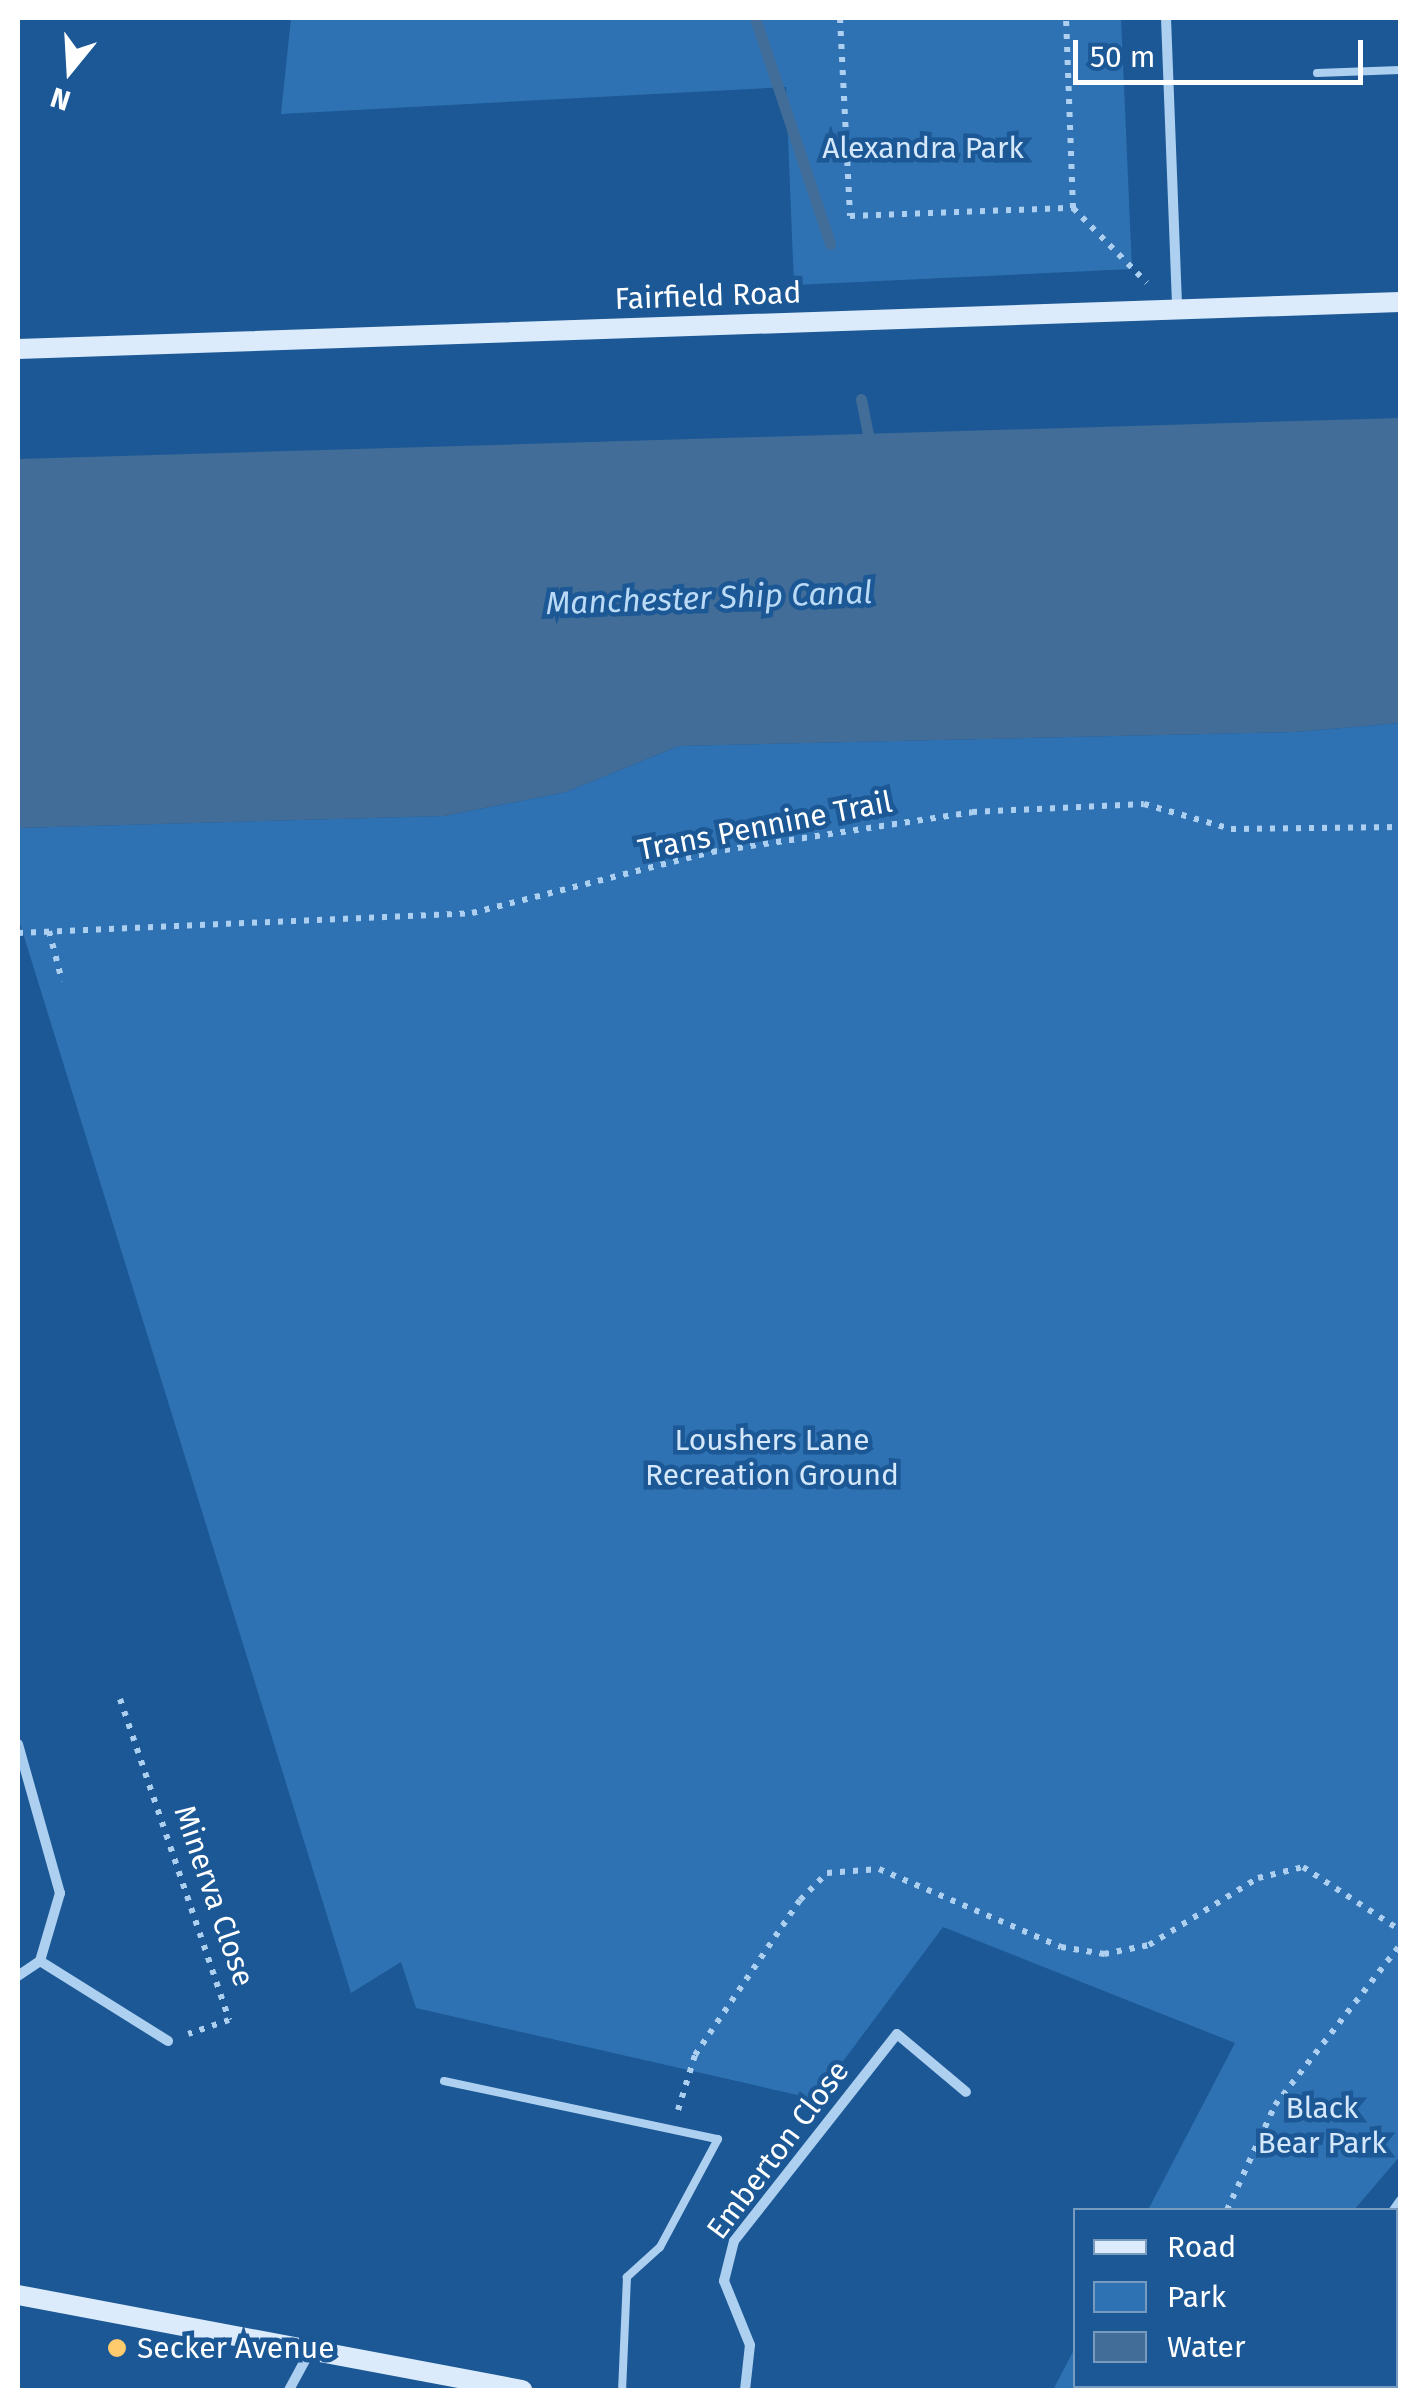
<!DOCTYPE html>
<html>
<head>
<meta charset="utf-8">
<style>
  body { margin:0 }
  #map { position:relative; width:1418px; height:2408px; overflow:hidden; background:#1b5895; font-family:"Fira Sans",sans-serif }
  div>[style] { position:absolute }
  .green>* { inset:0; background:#2f72b3 }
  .water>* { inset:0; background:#416d98 }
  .stream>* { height:11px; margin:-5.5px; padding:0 5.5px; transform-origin:5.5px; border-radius:5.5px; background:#416d98 }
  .path>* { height:6px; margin-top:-3px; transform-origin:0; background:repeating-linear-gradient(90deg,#aed0f0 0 5px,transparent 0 13px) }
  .lane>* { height:8px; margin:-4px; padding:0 4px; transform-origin:4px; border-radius:4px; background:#aed0f0 }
  .street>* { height:10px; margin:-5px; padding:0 5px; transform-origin:5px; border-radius:5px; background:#aed0f0 }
  .secondary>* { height:20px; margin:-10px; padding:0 10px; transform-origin:10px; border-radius:10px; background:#dbebfb }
  .dots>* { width:28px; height:28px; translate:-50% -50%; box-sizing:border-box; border:5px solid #1b5895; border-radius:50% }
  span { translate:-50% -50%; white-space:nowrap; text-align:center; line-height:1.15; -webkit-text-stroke:9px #1b5895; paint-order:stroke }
  .park-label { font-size:30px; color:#d5e8fb }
  .street-label { font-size:30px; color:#fff }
  .poi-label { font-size:30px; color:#fff }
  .left { translate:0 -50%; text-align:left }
  .water-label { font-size:32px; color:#badaf6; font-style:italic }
  .frame { position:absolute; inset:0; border:20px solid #fff; pointer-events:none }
  .legend { position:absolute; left:1073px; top:2208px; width:325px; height:180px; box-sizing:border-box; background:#1b5895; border:2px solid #769bbf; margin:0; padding:12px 18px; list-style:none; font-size:30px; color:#fff }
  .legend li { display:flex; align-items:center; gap:20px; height:50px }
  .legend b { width:50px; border:2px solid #769bbf }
  .north { position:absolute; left:20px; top:20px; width:100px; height:100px; -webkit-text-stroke:8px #1b5895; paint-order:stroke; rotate:198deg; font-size:28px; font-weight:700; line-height:40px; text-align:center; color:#fff }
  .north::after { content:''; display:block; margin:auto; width:35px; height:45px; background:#fff; clip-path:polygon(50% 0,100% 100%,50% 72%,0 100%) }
  .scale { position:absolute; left:1073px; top:40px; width:290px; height:45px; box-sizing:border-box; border:5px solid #fff; border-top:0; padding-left:12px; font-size:30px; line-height:35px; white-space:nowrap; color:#fff; -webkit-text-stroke:8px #1b5895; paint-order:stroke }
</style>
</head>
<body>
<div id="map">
  <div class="green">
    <div style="clip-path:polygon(291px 18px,1121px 18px,1132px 269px,794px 285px,786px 87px,281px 114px)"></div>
    <div style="clip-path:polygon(1400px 723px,1400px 2156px,1354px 2210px,1148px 2210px,1235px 2043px,943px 1927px,815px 2099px,416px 2008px,401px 1962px,351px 1993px,18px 917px,18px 828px,444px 816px,566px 792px,679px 746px,1296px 732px)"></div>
    <div style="clip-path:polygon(1075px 2348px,1076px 2386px,1207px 2386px,1053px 2390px)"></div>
  </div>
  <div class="water">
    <div style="clip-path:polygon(1400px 418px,1400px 723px,1296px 732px,679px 746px,566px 792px,444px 816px,18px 828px,18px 459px)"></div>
  </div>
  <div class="stream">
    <div style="left:755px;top:18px;width:238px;rotate:71.6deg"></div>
    <div style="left:861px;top:399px;width:51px;rotate:78.7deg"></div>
  </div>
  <div class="path">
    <div style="left:840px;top:18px;width:198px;rotate:87.1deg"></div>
    <div style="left:850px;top:216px;width:223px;rotate:-2.1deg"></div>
    <div style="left:1073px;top:208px;width:190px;rotate:-92.1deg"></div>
    <div style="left:1073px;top:208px;width:105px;rotate:45.4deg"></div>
    <div style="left:49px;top:931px;width:52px;rotate:75.4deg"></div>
    <div style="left:18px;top:933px;width:454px;rotate:-2.5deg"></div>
    <div style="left:472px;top:913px;width:248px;rotate:-14.3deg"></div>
    <div style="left:712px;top:852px;width:263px;rotate:-8.7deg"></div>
    <div style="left:972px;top:812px;width:172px;rotate:-2.7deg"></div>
    <div style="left:1144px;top:804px;width:91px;rotate:16deg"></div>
    <div style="left:1231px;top:829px;width:169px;rotate:-0.7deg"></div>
    <div style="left:120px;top:1699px;width:339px;rotate:71.2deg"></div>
    <div style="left:229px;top:2020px;width:43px;rotate:161.1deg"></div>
    <div style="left:678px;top:2110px;width:58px;rotate:-72.8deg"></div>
    <div style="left:695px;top:2055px;width:187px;rotate:-55.9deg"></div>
    <div style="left:800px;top:1900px;width:38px;rotate:-45deg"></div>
    <div style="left:827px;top:1873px;width:52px;rotate:-4.4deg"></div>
    <div style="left:879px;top:1869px;width:198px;rotate:23.2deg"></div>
    <div style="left:1061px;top:1947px;width:44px;rotate:9.2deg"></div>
    <div style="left:1104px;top:1954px;width:46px;rotate:-11.3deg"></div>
    <div style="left:1149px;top:1945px;width:128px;rotate:-31.6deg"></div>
    <div style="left:1258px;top:1878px;width:46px;rotate:-13.7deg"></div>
    <div style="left:1303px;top:1867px;width:116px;rotate:33deg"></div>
    <div style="left:1227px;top:2210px;width:115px;rotate:-65.4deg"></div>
    <div style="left:1275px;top:2105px;width:203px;rotate:-52deg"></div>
    <div style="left:1148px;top:2390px;width:5px;rotate:-53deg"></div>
  </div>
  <div class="lane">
    <div style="left:1317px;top:73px;width:83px;rotate:-2.1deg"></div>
    <div style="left:444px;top:2081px;width:280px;rotate:12deg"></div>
    <div style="left:718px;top:2139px;width:123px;rotate:118.2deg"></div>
    <div style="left:660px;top:2247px;width:45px;rotate:137.7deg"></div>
    <div style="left:627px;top:2277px;width:113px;rotate:92.5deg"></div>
    <div style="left:1393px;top:2210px;width:12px;rotate:-55deg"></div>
  </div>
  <div class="street">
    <div style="left:1166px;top:18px;width:292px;rotate:87.8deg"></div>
    <div style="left:18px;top:1744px;width:155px;rotate:74.3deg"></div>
    <div style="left:60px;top:1893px;width:71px;rotate:106.4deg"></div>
    <div style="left:40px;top:1961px;width:27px;rotate:146deg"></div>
    <div style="left:40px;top:1961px;width:151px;rotate:32deg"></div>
    <div style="left:1396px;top:2278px;width:6px;rotate:45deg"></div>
    <div style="left:289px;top:2390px;width:44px;rotate:-61.7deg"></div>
    <div style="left:745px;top:2390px;width:45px;rotate:-83.7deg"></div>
    <div style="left:750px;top:2345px;width:69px;rotate:-112.1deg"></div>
    <div style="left:724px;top:2281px;width:41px;rotate:-76deg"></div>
    <div style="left:734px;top:2241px;width:263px;rotate:-51.8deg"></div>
    <div style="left:897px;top:2034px;width:90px;rotate:40deg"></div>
  </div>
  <div class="secondary">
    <div style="left:18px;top:349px;width:1383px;rotate:-1.95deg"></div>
    <div style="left:18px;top:2295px;width:513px;rotate:10.67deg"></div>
  </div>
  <div class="dots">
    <div style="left:117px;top:2348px;background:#ffcb6c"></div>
  </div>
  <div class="park-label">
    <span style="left:923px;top:148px">Alexandra Park</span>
    <span style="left:772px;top:1457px">Loushers Lane<br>Recreation Ground</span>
    <span style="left:1322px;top:2125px">Black<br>Bear Park</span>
  </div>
  <div class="street-label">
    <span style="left:708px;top:296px;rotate:-2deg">Fairfield Road</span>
    <span style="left:765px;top:826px;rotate:-11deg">Trans Pennine Trail</span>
    <span style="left:214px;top:1896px;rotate:71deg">Minerva Close</span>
    <span style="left:778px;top:2150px;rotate:-53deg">Emberton Close</span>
  </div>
  <div class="poi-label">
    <span class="left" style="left:137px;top:2348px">Secker Avenue</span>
  </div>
  <div class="water-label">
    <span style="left:709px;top:598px;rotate:-2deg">Manchester Ship Canal</span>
  </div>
  <div class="frame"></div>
  <ul class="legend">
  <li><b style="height:12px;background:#dbebfb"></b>Road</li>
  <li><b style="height:28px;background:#2f72b3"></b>Park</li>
  <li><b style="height:28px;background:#416d98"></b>Water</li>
  </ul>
  <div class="north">N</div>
  <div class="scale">50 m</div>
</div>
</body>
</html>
